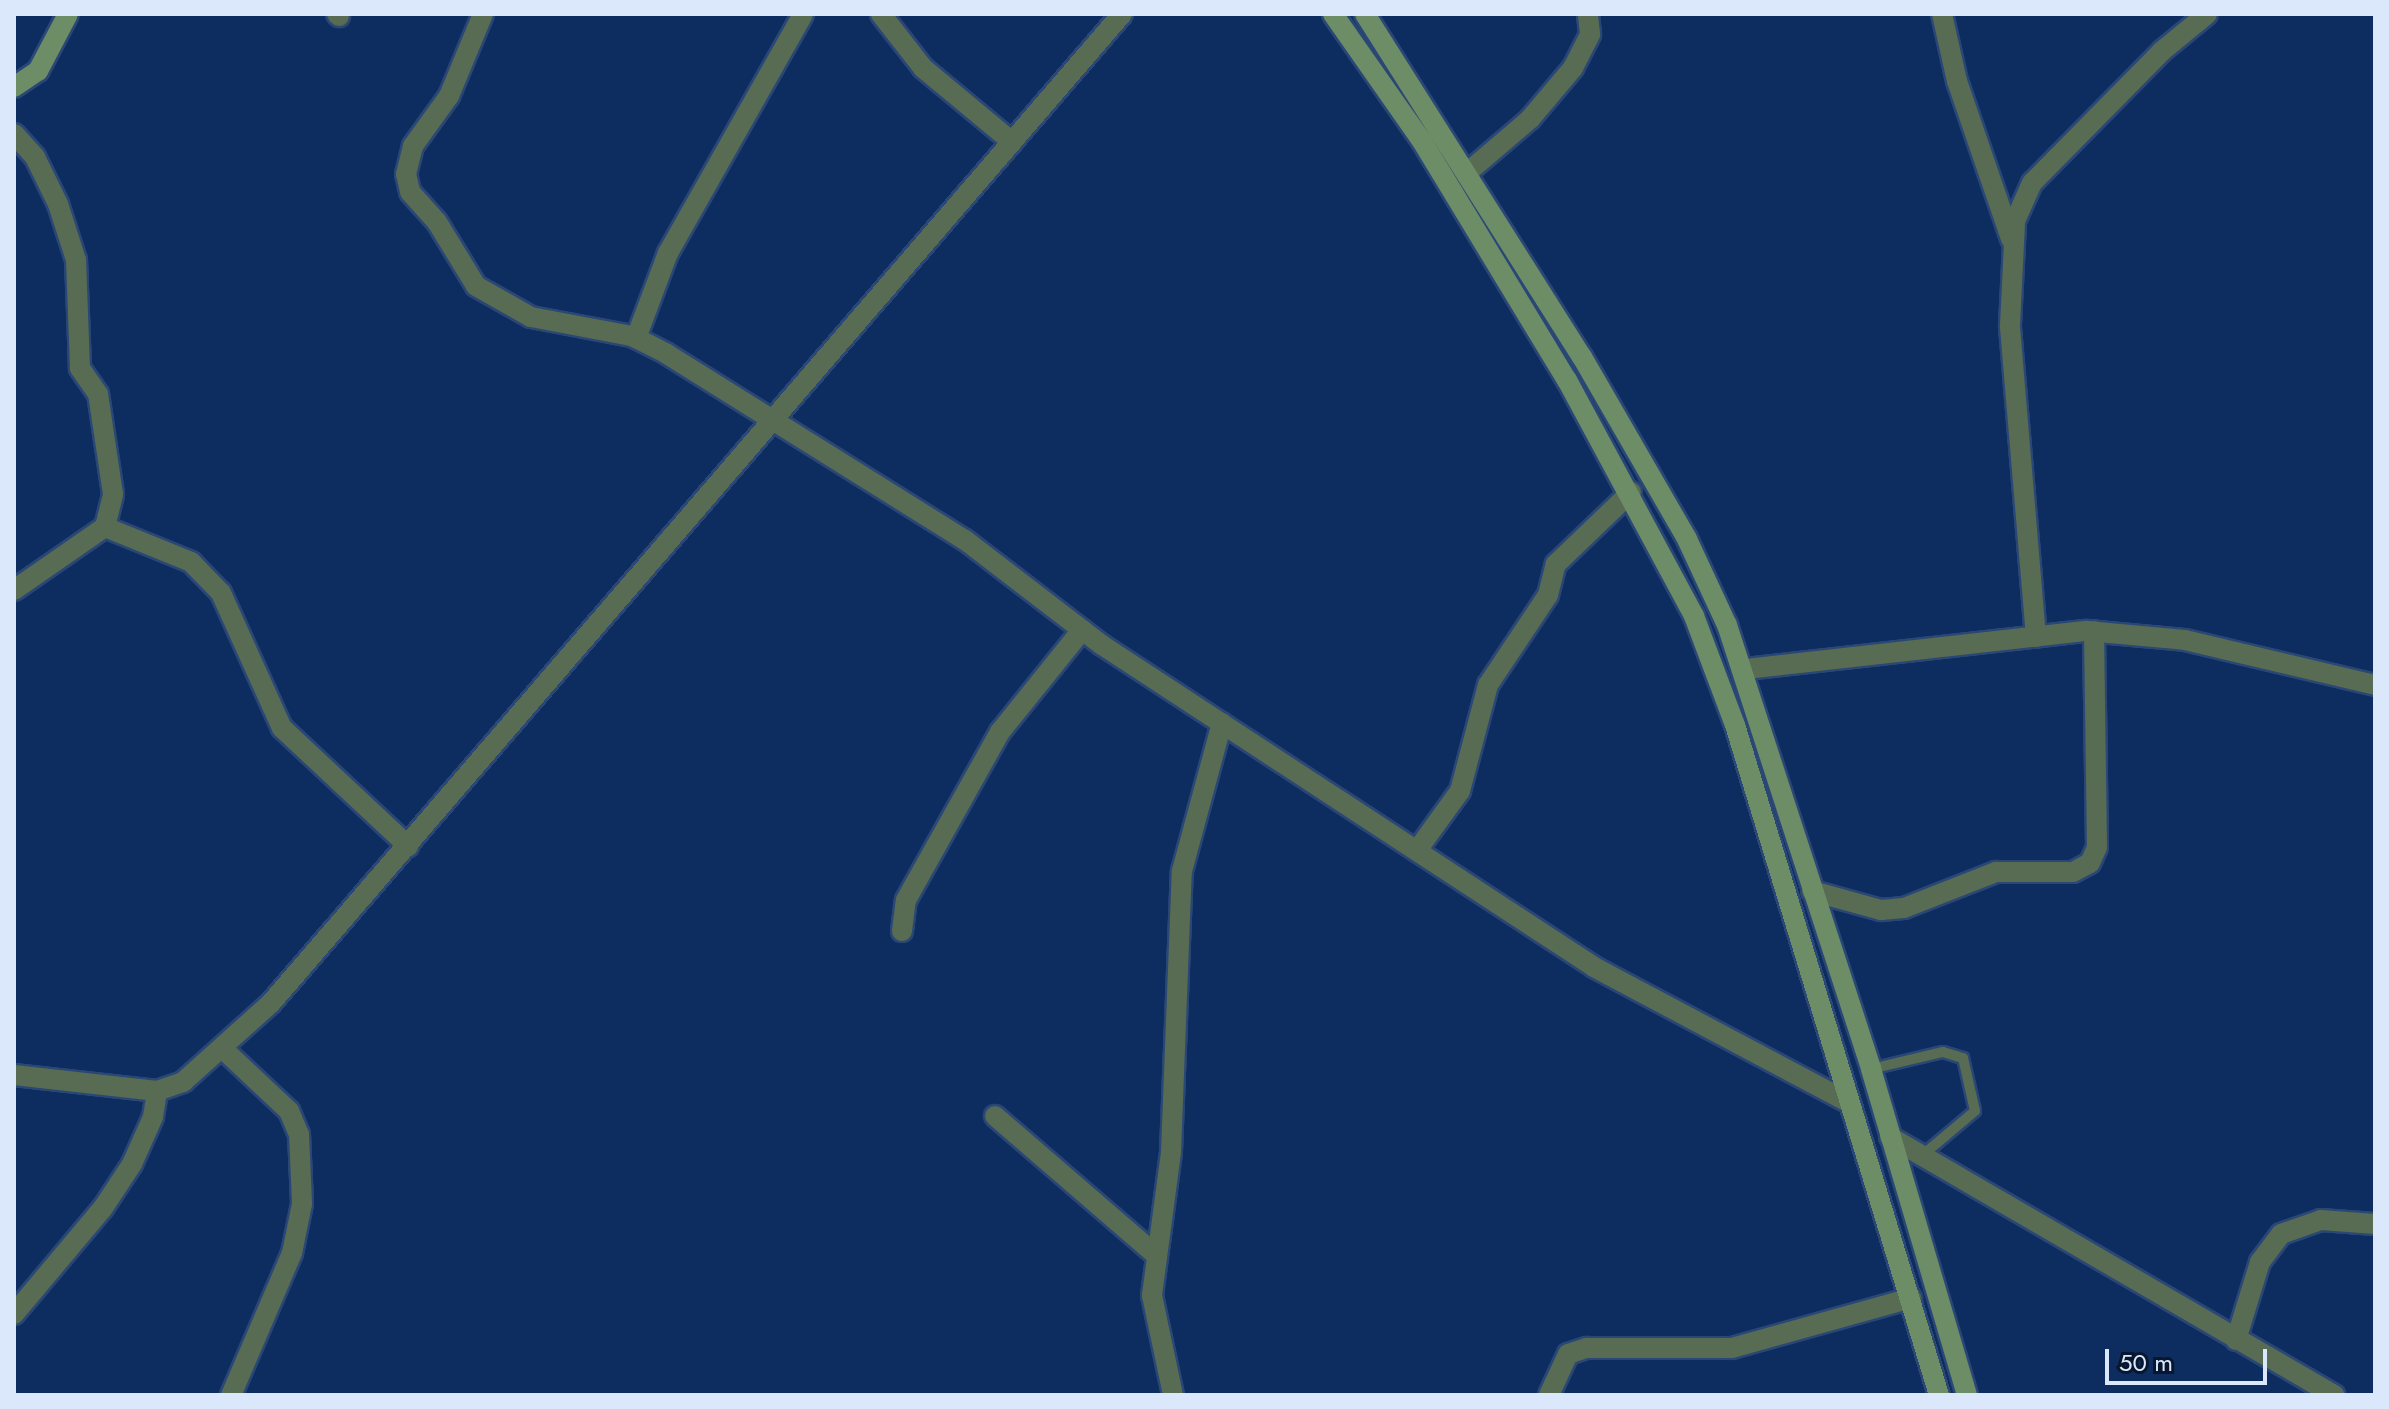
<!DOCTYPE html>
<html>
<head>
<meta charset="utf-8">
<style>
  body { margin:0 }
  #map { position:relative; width:2389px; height:1409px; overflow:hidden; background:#0d2d60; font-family:Jost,sans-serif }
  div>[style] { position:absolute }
  .roads { filter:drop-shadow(2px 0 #2a4776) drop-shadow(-2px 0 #2a4776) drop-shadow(0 2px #2a4776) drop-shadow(0 -2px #2a4776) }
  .lane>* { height:10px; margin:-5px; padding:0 5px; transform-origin:5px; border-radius:5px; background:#586b53 }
  .street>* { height:20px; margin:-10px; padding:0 10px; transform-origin:10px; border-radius:10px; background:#586b53 }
  .secondary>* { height:20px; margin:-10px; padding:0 10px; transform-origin:10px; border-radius:10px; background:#6d8d66 }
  span { translate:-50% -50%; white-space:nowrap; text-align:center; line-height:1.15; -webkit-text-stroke:6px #09172e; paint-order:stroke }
  .frame { position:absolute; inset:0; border:16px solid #dbe8fb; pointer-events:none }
  .scale { position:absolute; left:2105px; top:1349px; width:162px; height:36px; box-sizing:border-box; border:4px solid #dbe8fb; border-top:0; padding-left:10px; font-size:24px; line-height:28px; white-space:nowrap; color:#dbe8fb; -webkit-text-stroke:6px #09172e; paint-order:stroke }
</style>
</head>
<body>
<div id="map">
  <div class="roads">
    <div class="lane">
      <div style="left:1871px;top:1069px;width:74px;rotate:-13.3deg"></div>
      <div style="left:1943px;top:1052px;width:21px;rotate:17deg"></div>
      <div style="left:1963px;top:1058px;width:54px;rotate:77.2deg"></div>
      <div style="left:1975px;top:1111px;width:67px;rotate:139.9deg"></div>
    </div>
    <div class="street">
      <div style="left:337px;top:14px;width:3px;rotate:45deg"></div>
      <div style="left:483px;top:14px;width:89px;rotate:112.5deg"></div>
      <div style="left:449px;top:96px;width:62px;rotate:125.8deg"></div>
      <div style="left:413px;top:146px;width:29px;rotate:104deg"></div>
      <div style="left:406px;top:174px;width:18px;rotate:77deg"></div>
      <div style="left:410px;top:192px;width:40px;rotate:48deg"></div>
      <div style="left:437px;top:222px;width:75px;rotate:58.6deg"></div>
      <div style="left:476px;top:286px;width:63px;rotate:29.4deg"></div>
      <div style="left:531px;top:317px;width:103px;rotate:10.7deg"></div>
      <div style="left:632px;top:336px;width:39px;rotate:27deg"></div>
      <div style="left:667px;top:354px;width:351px;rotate:32deg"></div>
      <div style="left:965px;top:540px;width:173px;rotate:37.5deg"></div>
      <div style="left:1102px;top:645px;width:588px;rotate:33.2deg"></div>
      <div style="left:1594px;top:967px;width:288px;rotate:28deg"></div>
      <div style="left:881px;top:14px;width:68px;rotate:52.1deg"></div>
      <div style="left:923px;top:68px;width:116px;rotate:39.7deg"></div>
      <div style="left:1942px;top:14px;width:69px;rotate:77.4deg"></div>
      <div style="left:1957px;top:81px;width:167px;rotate:71.1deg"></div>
      <div style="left:1468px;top:172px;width:82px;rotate:-40.5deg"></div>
      <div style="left:1530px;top:119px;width:67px;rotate:-49.9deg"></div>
      <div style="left:1573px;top:68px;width:38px;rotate:-63deg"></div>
      <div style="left:1590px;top:34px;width:20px;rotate:-96deg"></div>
      <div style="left:636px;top:338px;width:91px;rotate:-69.4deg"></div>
      <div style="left:668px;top:253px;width:274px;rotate:-60.5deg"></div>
      <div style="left:105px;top:527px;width:93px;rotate:22.1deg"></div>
      <div style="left:191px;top:562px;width:43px;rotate:45.9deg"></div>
      <div style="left:221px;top:593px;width:148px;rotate:65.7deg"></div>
      <div style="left:282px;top:728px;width:173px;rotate:43.1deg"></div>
      <div style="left:14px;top:590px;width:111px;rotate:-34.7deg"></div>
      <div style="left:105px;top:527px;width:34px;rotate:-76deg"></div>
      <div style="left:113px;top:494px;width:101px;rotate:-98.5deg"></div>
      <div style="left:98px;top:394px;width:32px;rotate:-125deg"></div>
      <div style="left:80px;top:368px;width:108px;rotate:-92.1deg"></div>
      <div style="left:76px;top:260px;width:59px;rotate:-107.8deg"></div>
      <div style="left:58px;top:204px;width:52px;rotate:-116.1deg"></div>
      <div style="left:35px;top:157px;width:31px;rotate:-132deg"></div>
      <div style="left:2036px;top:637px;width:313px;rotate:-94.8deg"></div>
      <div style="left:2010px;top:325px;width:104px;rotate:-87.2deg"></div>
      <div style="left:2015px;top:221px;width:42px;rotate:-65.9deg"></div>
      <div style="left:2032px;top:183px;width:185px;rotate:-45.4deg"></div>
      <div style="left:2162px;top:51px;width:58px;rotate:-39.4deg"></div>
      <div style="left:1746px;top:669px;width:343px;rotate:-6.4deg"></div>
      <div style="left:2087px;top:631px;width:98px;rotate:5.2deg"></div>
      <div style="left:2185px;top:640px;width:195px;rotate:13.3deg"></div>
      <div style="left:1418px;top:849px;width:72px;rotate:-54.1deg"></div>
      <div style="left:1460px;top:791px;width:110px;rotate:-75.2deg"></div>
      <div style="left:1488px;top:685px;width:108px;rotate:-56.3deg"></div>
      <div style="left:1548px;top:595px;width:32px;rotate:-76deg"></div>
      <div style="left:1556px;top:564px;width:104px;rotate:-43.8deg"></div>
      <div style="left:1812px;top:891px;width:72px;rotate:15.4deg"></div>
      <div style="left:1881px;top:910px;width:23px;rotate:-5deg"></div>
      <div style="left:1904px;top:908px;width:99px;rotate:-21.4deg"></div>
      <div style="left:1996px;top:872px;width:77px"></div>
      <div style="left:2073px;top:872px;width:19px;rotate:-28deg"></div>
      <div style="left:2090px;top:863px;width:17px;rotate:-66deg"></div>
      <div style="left:2097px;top:847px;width:216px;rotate:-90.8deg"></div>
      <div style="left:902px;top:931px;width:31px;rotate:-83deg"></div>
      <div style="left:906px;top:900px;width:193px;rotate:-60.8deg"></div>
      <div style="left:1000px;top:732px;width:131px;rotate:-51.2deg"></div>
      <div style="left:223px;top:1049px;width:91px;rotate:43.2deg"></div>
      <div style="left:289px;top:1111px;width:25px;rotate:67deg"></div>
      <div style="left:299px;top:1134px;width:70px;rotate:87.5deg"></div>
      <div style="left:302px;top:1204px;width:50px;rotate:101.5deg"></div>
      <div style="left:292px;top:1253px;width:155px;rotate:113.2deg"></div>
      <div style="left:14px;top:1075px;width:144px;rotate:6.4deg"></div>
      <div style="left:157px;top:1091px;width:28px;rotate:-19deg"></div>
      <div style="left:183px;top:1082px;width:118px;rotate:-41.9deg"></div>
      <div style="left:271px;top:1003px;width:1305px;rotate:-49.29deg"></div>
      <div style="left:995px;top:1116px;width:213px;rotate:40.8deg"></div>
      <div style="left:1890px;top:1137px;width:514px;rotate:30.16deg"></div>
      <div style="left:14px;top:1314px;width:138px;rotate:-50deg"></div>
      <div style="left:103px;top:1208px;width:53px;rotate:-56.6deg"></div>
      <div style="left:132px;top:1164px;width:51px;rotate:-65.9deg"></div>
      <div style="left:153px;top:1117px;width:26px;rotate:-81deg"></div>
      <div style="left:2236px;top:1340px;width:82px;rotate:-72.9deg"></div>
      <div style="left:2260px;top:1262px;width:35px;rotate:-53deg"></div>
      <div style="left:2281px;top:1234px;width:42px;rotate:-19.3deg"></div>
      <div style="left:2321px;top:1220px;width:54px;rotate:4.2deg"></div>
      <div style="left:1173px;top:1395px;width:102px;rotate:-101.9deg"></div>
      <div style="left:1152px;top:1295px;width:144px;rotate:-82.4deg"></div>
      <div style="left:1171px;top:1152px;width:281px;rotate:-87.8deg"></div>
      <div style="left:1182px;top:871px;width:153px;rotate:-74.9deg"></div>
      <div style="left:1549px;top:1395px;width:45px;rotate:-65.1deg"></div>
      <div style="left:1568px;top:1354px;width:20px;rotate:-18deg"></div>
      <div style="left:1587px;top:1348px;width:145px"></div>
      <div style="left:1732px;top:1348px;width:186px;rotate:-15.6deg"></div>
    </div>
    <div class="secondary">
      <div style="left:1333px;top:14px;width:155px;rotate:55deg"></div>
      <div style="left:1422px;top:141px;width:280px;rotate:58.8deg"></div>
      <div style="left:1567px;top:380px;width:268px;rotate:61.7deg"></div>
      <div style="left:1694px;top:616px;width:116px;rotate:69.4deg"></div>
      <div style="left:1735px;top:725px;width:700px;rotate:73.07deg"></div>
      <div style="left:1365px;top:14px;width:406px;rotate:57.7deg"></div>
      <div style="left:1582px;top:357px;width:210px;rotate:60deg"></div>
      <div style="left:1687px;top:539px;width:95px;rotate:65.1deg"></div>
      <div style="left:1727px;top:625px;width:467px;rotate:72deg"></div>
      <div style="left:1871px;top:1069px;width:340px;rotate:73.6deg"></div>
      <div style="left:14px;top:87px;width:29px;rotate:-34deg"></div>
      <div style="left:38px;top:71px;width:64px;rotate:-62.2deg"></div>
    </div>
  </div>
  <div class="frame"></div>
  <div class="scale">50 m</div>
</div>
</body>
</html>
